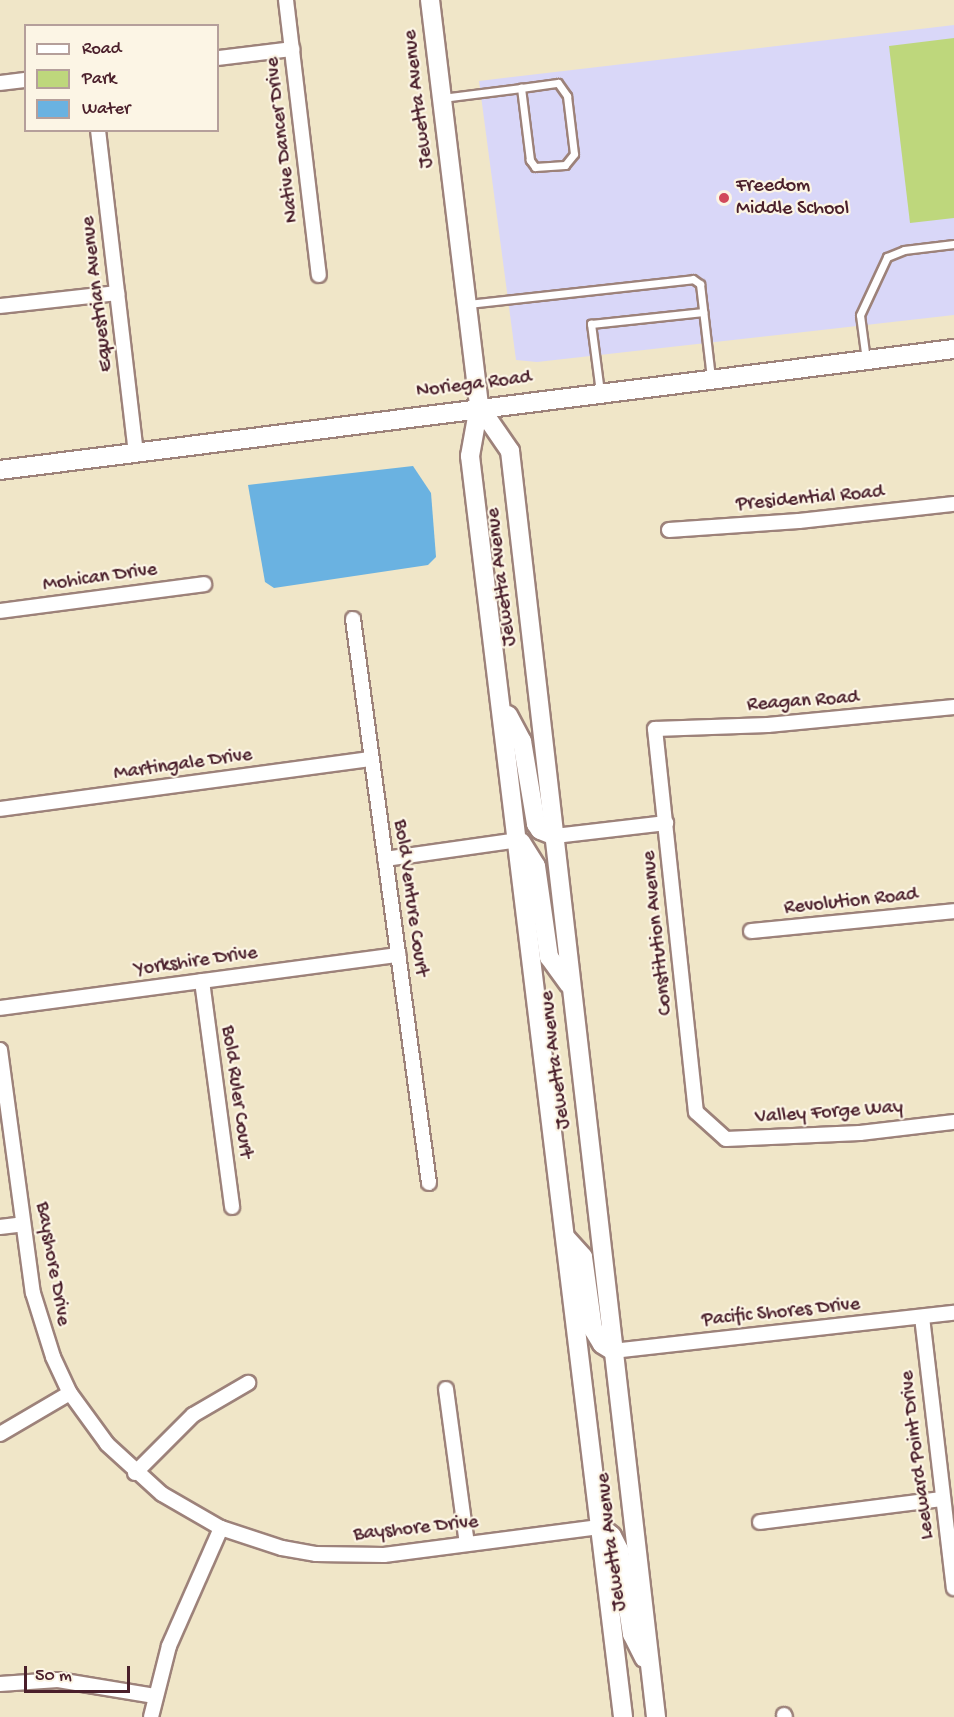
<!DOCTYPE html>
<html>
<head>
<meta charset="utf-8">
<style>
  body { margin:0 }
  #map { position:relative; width:954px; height:1717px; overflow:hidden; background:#f0e6c8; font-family:"Gochi Hand",sans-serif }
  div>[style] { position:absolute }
  .built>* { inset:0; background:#d9d7f8 }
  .green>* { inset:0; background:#bed77c }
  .water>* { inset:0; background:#6ab2e1 }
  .roads { filter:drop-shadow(2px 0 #9d827a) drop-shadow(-2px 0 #9d827a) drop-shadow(0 2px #9d827a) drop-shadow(0 -2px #9d827a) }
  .lane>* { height:7px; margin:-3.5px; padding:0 3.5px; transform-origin:3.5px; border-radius:3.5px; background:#fff }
  .street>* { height:14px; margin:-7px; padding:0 7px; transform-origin:7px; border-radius:7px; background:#fff }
  .secondary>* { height:18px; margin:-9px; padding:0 9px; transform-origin:9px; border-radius:9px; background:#fff }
  .dots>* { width:16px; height:16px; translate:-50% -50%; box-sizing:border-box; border:3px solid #fcf5e5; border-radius:50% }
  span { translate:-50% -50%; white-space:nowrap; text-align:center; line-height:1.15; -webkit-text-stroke:4.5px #fcf5e5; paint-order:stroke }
  .street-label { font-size:20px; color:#4a1f2b }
  .poi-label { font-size:20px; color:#4a1f2b }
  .left { translate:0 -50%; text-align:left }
  .legend { position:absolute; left:24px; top:24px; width:195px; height:108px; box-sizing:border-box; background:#fcf5e5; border:2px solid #b59f9b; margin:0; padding:8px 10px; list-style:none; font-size:18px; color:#4a1f2b }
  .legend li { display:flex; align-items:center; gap:12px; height:30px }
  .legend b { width:30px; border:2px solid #b59f9b }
  .scale { position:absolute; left:24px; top:1666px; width:106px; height:27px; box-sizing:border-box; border:3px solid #4a1f2b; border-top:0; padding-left:8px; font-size:18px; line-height:21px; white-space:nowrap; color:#4a1f2b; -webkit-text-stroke:4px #fcf5e5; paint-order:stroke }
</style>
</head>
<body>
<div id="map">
  <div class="built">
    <div style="clip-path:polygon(954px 25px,954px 315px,537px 362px,516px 360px,479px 81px)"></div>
  </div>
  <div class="green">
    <div style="clip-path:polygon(954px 38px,954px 218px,910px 223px,889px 46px)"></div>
  </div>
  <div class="water">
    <div style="clip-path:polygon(413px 466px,431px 493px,436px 557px,428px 565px,274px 588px,265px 582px,248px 485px)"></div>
  </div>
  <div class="roads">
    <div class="lane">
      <div style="left:442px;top:98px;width:80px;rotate:-7.2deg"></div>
      <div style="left:521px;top:88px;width:37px;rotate:-8deg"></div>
      <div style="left:558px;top:83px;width:16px;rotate:55deg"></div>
      <div style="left:567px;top:96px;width:58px;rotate:83.1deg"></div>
      <div style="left:574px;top:154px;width:14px;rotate:129deg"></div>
      <div style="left:565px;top:165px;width:30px;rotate:176deg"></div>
      <div style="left:535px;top:167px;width:9px;rotate:-126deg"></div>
      <div style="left:530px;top:160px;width:73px;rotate:-97.1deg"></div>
      <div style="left:468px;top:304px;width:226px;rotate:-6.3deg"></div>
      <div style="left:693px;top:279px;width:9px;rotate:36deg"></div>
      <div style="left:700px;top:284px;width:95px;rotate:83.3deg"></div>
      <div style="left:866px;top:360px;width:45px;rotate:-97.6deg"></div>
      <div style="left:860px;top:315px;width:64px;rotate:-65deg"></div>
      <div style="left:887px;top:257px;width:18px;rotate:-22deg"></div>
      <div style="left:904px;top:250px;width:50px;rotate:-6.8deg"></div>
      <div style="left:600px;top:392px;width:69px;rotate:-97.5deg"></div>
      <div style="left:591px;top:324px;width:113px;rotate:-6.1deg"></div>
    </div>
    <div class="street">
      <div style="left:286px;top:0;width:277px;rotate:83.2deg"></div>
      <div style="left:218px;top:58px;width:75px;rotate:-6.9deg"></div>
      <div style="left:0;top:83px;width:26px;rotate:-7deg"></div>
      <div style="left:98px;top:130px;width:324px;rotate:83.3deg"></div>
      <div style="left:0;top:306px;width:118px;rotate:-6.3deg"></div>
      <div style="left:669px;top:530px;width:130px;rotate:-4deg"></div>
      <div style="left:799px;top:521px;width:156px;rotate:-6.3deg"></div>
      <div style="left:0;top:611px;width:206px;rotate:-7.5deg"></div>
      <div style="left:353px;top:619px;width:569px;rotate:82.33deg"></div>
      <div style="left:954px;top:707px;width:187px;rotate:174.5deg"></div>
      <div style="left:768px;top:725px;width:113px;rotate:178deg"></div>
      <div style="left:655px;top:729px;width:385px;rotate:83.9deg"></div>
      <div style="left:696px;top:1112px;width:40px;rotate:42deg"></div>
      <div style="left:726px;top:1139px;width:134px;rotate:-2.6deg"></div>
      <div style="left:860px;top:1133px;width:95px;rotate:-6.7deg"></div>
      <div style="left:0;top:809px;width:374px;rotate:-7.7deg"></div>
      <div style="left:555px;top:836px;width:112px;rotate:-6.7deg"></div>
      <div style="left:385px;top:859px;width:135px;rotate:-8.1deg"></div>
      <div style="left:751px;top:931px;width:204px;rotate:-5.6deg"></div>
      <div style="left:202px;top:981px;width:228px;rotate:82.4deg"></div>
      <div style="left:0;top:1008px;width:402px;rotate:-7.6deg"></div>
      <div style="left:0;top:1050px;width:245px;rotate:82.3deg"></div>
      <div style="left:33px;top:1293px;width:67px;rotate:72.6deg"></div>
      <div style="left:53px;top:1357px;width:40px;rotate:65deg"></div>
      <div style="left:70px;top:1393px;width:63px;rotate:54deg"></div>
      <div style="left:107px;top:1444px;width:74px;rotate:42.3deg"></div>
      <div style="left:162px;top:1494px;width:68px;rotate:30deg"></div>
      <div style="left:221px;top:1528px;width:64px;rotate:18.2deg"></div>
      <div style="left:282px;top:1548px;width:35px;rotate:10deg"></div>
      <div style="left:316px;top:1554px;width:68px;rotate:0.8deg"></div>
      <div style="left:384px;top:1555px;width:219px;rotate:-7.4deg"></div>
      <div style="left:0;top:1227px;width:23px;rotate:-7deg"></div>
      <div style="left:922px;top:1317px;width:273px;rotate:83.3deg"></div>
      <div style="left:613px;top:1351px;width:343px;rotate:-6.4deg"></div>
      <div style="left:446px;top:1389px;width:156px;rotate:82.3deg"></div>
      <div style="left:0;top:1434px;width:81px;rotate:-30.4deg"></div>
      <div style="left:135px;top:1473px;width:82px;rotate:-45deg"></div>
      <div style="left:193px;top:1415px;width:64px;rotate:-30.2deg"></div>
      <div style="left:760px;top:1522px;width:184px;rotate:-7.2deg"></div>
      <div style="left:0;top:1684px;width:58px;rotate:-3.9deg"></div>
      <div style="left:58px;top:1680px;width:98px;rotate:9.4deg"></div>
      <div style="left:784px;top:1715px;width:2px;rotate:63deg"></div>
      <div style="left:151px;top:1717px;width:73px;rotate:-75.8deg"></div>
      <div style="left:169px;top:1646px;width:129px;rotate:-66.2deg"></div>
    </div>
    <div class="secondary">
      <div style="left:430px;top:0;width:409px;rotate:83.1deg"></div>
      <div style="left:479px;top:406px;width:51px;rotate:100.2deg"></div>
      <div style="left:470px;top:456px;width:1270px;rotate:83.08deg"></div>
      <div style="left:479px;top:406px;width:55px;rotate:55.4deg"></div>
      <div style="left:510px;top:451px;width:1274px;rotate:83.42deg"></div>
      <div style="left:0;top:470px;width:962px;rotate:-7.23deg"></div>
      <div style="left:508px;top:715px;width:30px;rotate:62deg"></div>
      <div style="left:522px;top:741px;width:84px;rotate:80.4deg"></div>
      <div style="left:536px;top:824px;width:7px;rotate:56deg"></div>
      <div style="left:540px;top:830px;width:16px;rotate:22deg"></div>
      <div style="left:521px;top:842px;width:28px;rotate:58deg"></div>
      <div style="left:536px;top:866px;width:92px;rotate:81.9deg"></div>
      <div style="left:549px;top:957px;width:34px;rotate:54deg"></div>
      <div style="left:567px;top:1239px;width:24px;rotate:48deg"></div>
      <div style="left:583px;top:1257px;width:73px;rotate:82.1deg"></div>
      <div style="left:593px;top:1329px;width:17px;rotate:59deg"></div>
      <div style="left:602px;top:1344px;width:13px;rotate:32deg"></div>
      <div style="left:601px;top:1527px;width:14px;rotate:39deg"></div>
      <div style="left:612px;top:1536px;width:16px;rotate:63deg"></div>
      <div style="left:619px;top:1550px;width:85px;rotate:81.2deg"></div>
      <div style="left:632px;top:1634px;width:27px;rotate:63deg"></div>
    </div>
  </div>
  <div class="dots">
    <div style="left:724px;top:198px;background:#d1495b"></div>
  </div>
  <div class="street-label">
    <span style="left:419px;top:99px;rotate:-97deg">Jewetta Avenue</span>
    <span style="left:283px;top:140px;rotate:-97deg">Native Dancer Drive</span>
    <span style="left:98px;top:294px;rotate:-97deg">Equestrian Avenue</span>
    <span style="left:474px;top:385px;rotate:-7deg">Noriega Road</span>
    <span style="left:810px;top:499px;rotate:-5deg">Presidential Road</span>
    <span style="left:502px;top:577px;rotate:-97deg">Jewetta Avenue</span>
    <span style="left:100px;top:578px;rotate:-8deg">Mohican Drive</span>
    <span style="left:803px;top:702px;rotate:-4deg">Reagan Road</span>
    <span style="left:183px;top:765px;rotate:-8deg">Martingale Drive</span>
    <span style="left:410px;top:898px;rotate:82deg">Bold Venture Court</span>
    <span style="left:851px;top:902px;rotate:-6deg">Revolution Road</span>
    <span style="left:658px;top:933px;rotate:-96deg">Constitution Avenue</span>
    <span style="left:196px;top:962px;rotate:-8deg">Yorkshire Drive</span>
    <span style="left:556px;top:1060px;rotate:-97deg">Jewetta Avenue</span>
    <span style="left:236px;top:1092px;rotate:82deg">Bold Ruler Court</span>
    <span style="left:829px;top:1113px;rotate:-4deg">Valley Forge Way</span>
    <span style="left:52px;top:1264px;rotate:80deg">Bayshore Drive</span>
    <span style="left:781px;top:1313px;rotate:-6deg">Pacific Shores Drive</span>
    <span style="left:918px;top:1455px;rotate:-97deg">Leeward Point Drive</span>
    <span style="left:416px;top:1529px;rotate:-6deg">Bayshore Drive</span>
    <span style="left:612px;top:1542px;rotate:-97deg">Jewetta Avenue</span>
  </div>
  <div class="poi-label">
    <span class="left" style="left:736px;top:198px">Freedom<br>Middle School</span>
  </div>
  <ul class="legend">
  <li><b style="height:8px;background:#fff"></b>Road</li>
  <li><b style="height:16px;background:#bed77c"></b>Park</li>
  <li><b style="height:16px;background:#6ab2e1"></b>Water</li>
  </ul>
  <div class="scale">50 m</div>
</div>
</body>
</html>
